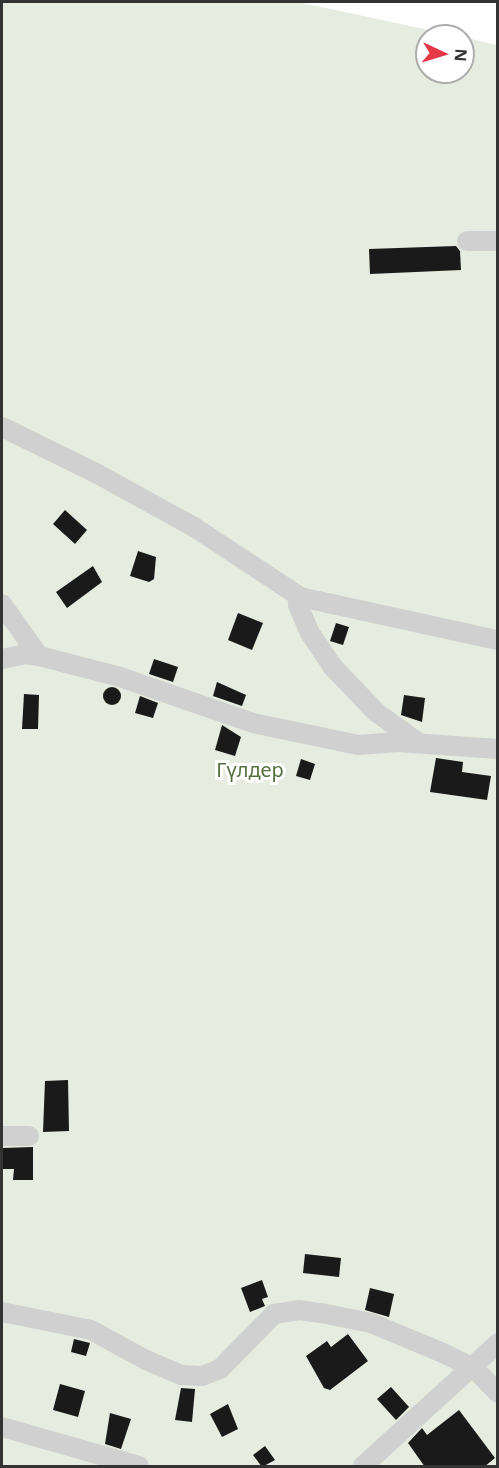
<!DOCTYPE html>
<html>
<head>
<meta charset="utf-8">
<style>
  body { margin:0 }
  #map { position:relative; width:499px; height:1468px; overflow:hidden; background:#fff; font-family:"Noto Sans",sans-serif }
  div>[style] { position:absolute }
  .green>* { inset:0; background:#e6ecdf }
  .building>* { inset:0; background:#1a1a1a }
  .round { border-radius:50% }
  .minor>* { height:20px; margin:-10px; padding:0 10px; transform-origin:10px; border-radius:10px; background:#d0d0d0 }
  span { translate:-50% -50%; white-space:nowrap; text-align:center; line-height:1.15; -webkit-text-stroke:6px #fff; paint-order:stroke }
  .park-label { font-size:20px; color:#56703f }
  .frame { position:absolute; inset:0; border:3px solid #333; pointer-events:none }
  .north { position:absolute; left:415px; top:24px; width:60px; height:60px; box-sizing:border-box; background:#fff; border:2px solid #adadad; border-radius:50%; rotate:94deg; font-size:16px; font-weight:700; line-height:24px; text-align:center; color:#333 }
  .north::after { content:''; display:block; margin:auto; width:21px; height:27px; background:#e63946; clip-path:polygon(50% 0,100% 100%,50% 72%,0 100%) }
</style>
</head>
<body>
<div id="map">
  <div class="green">
    <div style="clip-path:polygon(2px 2px,298px 2px,457px 36px,427px 36px,427px 72px,463px 72px,463px 37px,497px 45px,497px 1466px,2px 1466px)"></div>
  </div>
  <div class="building">
    <div style="clip-path:polygon(456px 246px,460px 251px,461px 270px,370px 274px,369px 249px)"></div>
    <div style="clip-path:polygon(65px 510px,87px 530px,75px 544px,53px 524px)"></div>
    <div style="clip-path:polygon(138px 551px,156px 557px,154px 579px,149px 582px,130px 576px)"></div>
    <div style="clip-path:polygon(93px 566px,102px 582px,67px 608px,56px 592px)"></div>
    <div style="clip-path:polygon(238px 613px,263px 623px,252px 650px,228px 640px)"></div>
    <div style="clip-path:polygon(336px 623px,349px 627px,343px 645px,330px 641px)"></div>
    <div style="clip-path:polygon(154px 659px,178px 667px,173px 682px,149px 674px)"></div>
    <div style="clip-path:polygon(217px 682px,246px 695px,242px 706px,213px 696px)"></div>
    <div class="round" style="left:103px;top:687px;width:18px;height:18px"></div>
    <div style="clip-path:polygon(24px 694px,39px 695px,38px 729px,22px 729px)"></div>
    <div style="clip-path:polygon(404px 695px,425px 698px,422px 722px,401px 715px)"></div>
    <div style="clip-path:polygon(140px 696px,158px 703px,153px 718px,135px 713px)"></div>
    <div style="clip-path:polygon(222px 725px,241px 737px,235px 756px,215px 750px)"></div>
    <div style="clip-path:polygon(436px 758px,463px 762px,462px 772px,491px 776px,487px 800px,430px 792px)"></div>
    <div style="clip-path:polygon(301px 759px,315px 764px,310px 780px,296px 776px)"></div>
    <div style="clip-path:polygon(68px 1080px,69px 1131px,43px 1132px,45px 1081px)"></div>
    <div style="clip-path:polygon(33px 1147px,33px 1180px,13px 1180px,14px 1169px,2px 1169px,2px 1148px)"></div>
    <div style="clip-path:polygon(305px 1254px,341px 1258px,339px 1277px,303px 1273px)"></div>
    <div style="clip-path:polygon(262px 1280px,268px 1297px,262px 1299px,265px 1306px,250px 1312px,241px 1288px)"></div>
    <div style="clip-path:polygon(370px 1288px,394px 1294px,389px 1317px,365px 1310px)"></div>
    <div style="clip-path:polygon(348px 1334px,368px 1361px,330px 1390px,324px 1388px,306px 1356px,327px 1341px,331px 1347px)"></div>
    <div style="clip-path:polygon(74px 1339px,90px 1343px,86px 1356px,71px 1352px)"></div>
    <div style="clip-path:polygon(60px 1384px,85px 1391px,78px 1417px,53px 1410px)"></div>
    <div style="clip-path:polygon(391px 1387px,409px 1407px,396px 1420px,377px 1399px)"></div>
    <div style="clip-path:polygon(181px 1388px,195px 1389px,192px 1422px,175px 1420px)"></div>
    <div style="clip-path:polygon(228px 1404px,238px 1429px,222px 1437px,210px 1414px)"></div>
    <div style="clip-path:polygon(459px 1410px,495px 1458px,484px 1467px,425px 1467px,408px 1443px,422px 1428px,427px 1435px)"></div>
    <div style="clip-path:polygon(110px 1413px,131px 1419px,121px 1449px,105px 1444px)"></div>
    <div style="clip-path:polygon(265px 1446px,275px 1460px,262px 1467px,253px 1455px)"></div>
  </div>
  <div class="minor">
    <div style="left:467px;top:241px;width:31px"></div>
    <div style="left:2px;top:427px;width:105px;rotate:26.1deg"></div>
    <div style="left:96px;top:473px;width:112px;rotate:28.9deg"></div>
    <div style="left:194px;top:527px;width:127px;rotate:33.4deg"></div>
    <div style="left:300px;top:597px;width:203px;rotate:12.3deg"></div>
    <div style="left:300px;top:597px;width:8px;rotate:104deg"></div>
    <div style="left:298px;top:605px;width:30px;rotate:67deg"></div>
    <div style="left:310px;top:633px;width:40px;rotate:56deg"></div>
    <div style="left:332px;top:666px;width:64px;rotate:46.3deg"></div>
    <div style="left:376px;top:712px;width:49px;rotate:35.9deg"></div>
    <div style="left:2px;top:604px;width:64px;rotate:54.6deg"></div>
    <div style="left:2px;top:659px;width:24px;rotate:-12deg"></div>
    <div style="left:25px;top:654px;width:14px;rotate:8deg"></div>
    <div style="left:39px;top:656px;width:84px;rotate:14.5deg"></div>
    <div style="left:120px;top:677px;width:141px;rotate:19.1deg"></div>
    <div style="left:253px;top:723px;width:107px;rotate:11.8deg"></div>
    <div style="left:358px;top:745px;width:40px;rotate:-4.3deg"></div>
    <div style="left:398px;top:742px;width:100px;rotate:4deg"></div>
    <div style="left:2px;top:1136px;width:27px"></div>
    <div style="left:2px;top:1312px;width:91px;rotate:11.4deg"></div>
    <div style="left:91px;top:1330px;width:63px;rotate:28.6deg"></div>
    <div style="left:146px;top:1360px;width:39px;rotate:23deg"></div>
    <div style="left:182px;top:1375px;width:20px;rotate:3deg"></div>
    <div style="left:202px;top:1376px;width:19px;rotate:-21deg"></div>
    <div style="left:220px;top:1369px;width:77px;rotate:-45.5deg"></div>
    <div style="left:274px;top:1314px;width:25px;rotate:-9deg"></div>
    <div style="left:299px;top:1310px;width:22px;rotate:8deg"></div>
    <div style="left:321px;top:1313px;width:51px;rotate:11.3deg"></div>
    <div style="left:371px;top:1323px;width:78px;rotate:22.6deg"></div>
    <div style="left:443px;top:1353px;width:34px;rotate:26deg"></div>
    <div style="left:474px;top:1368px;width:35px;rotate:46deg"></div>
    <div style="left:2px;top:1427px;width:142px;rotate:15.9deg"></div>
    <div style="left:363px;top:1466px;width:183px;rotate:-42.3deg"></div>
  </div>
  <div class="park-label">
    <span style="left:250px;top:769px">Гүлдер</span>
  </div>
  <div class="frame"></div>
  <div class="north">N</div>
</div>
</body>
</html>
